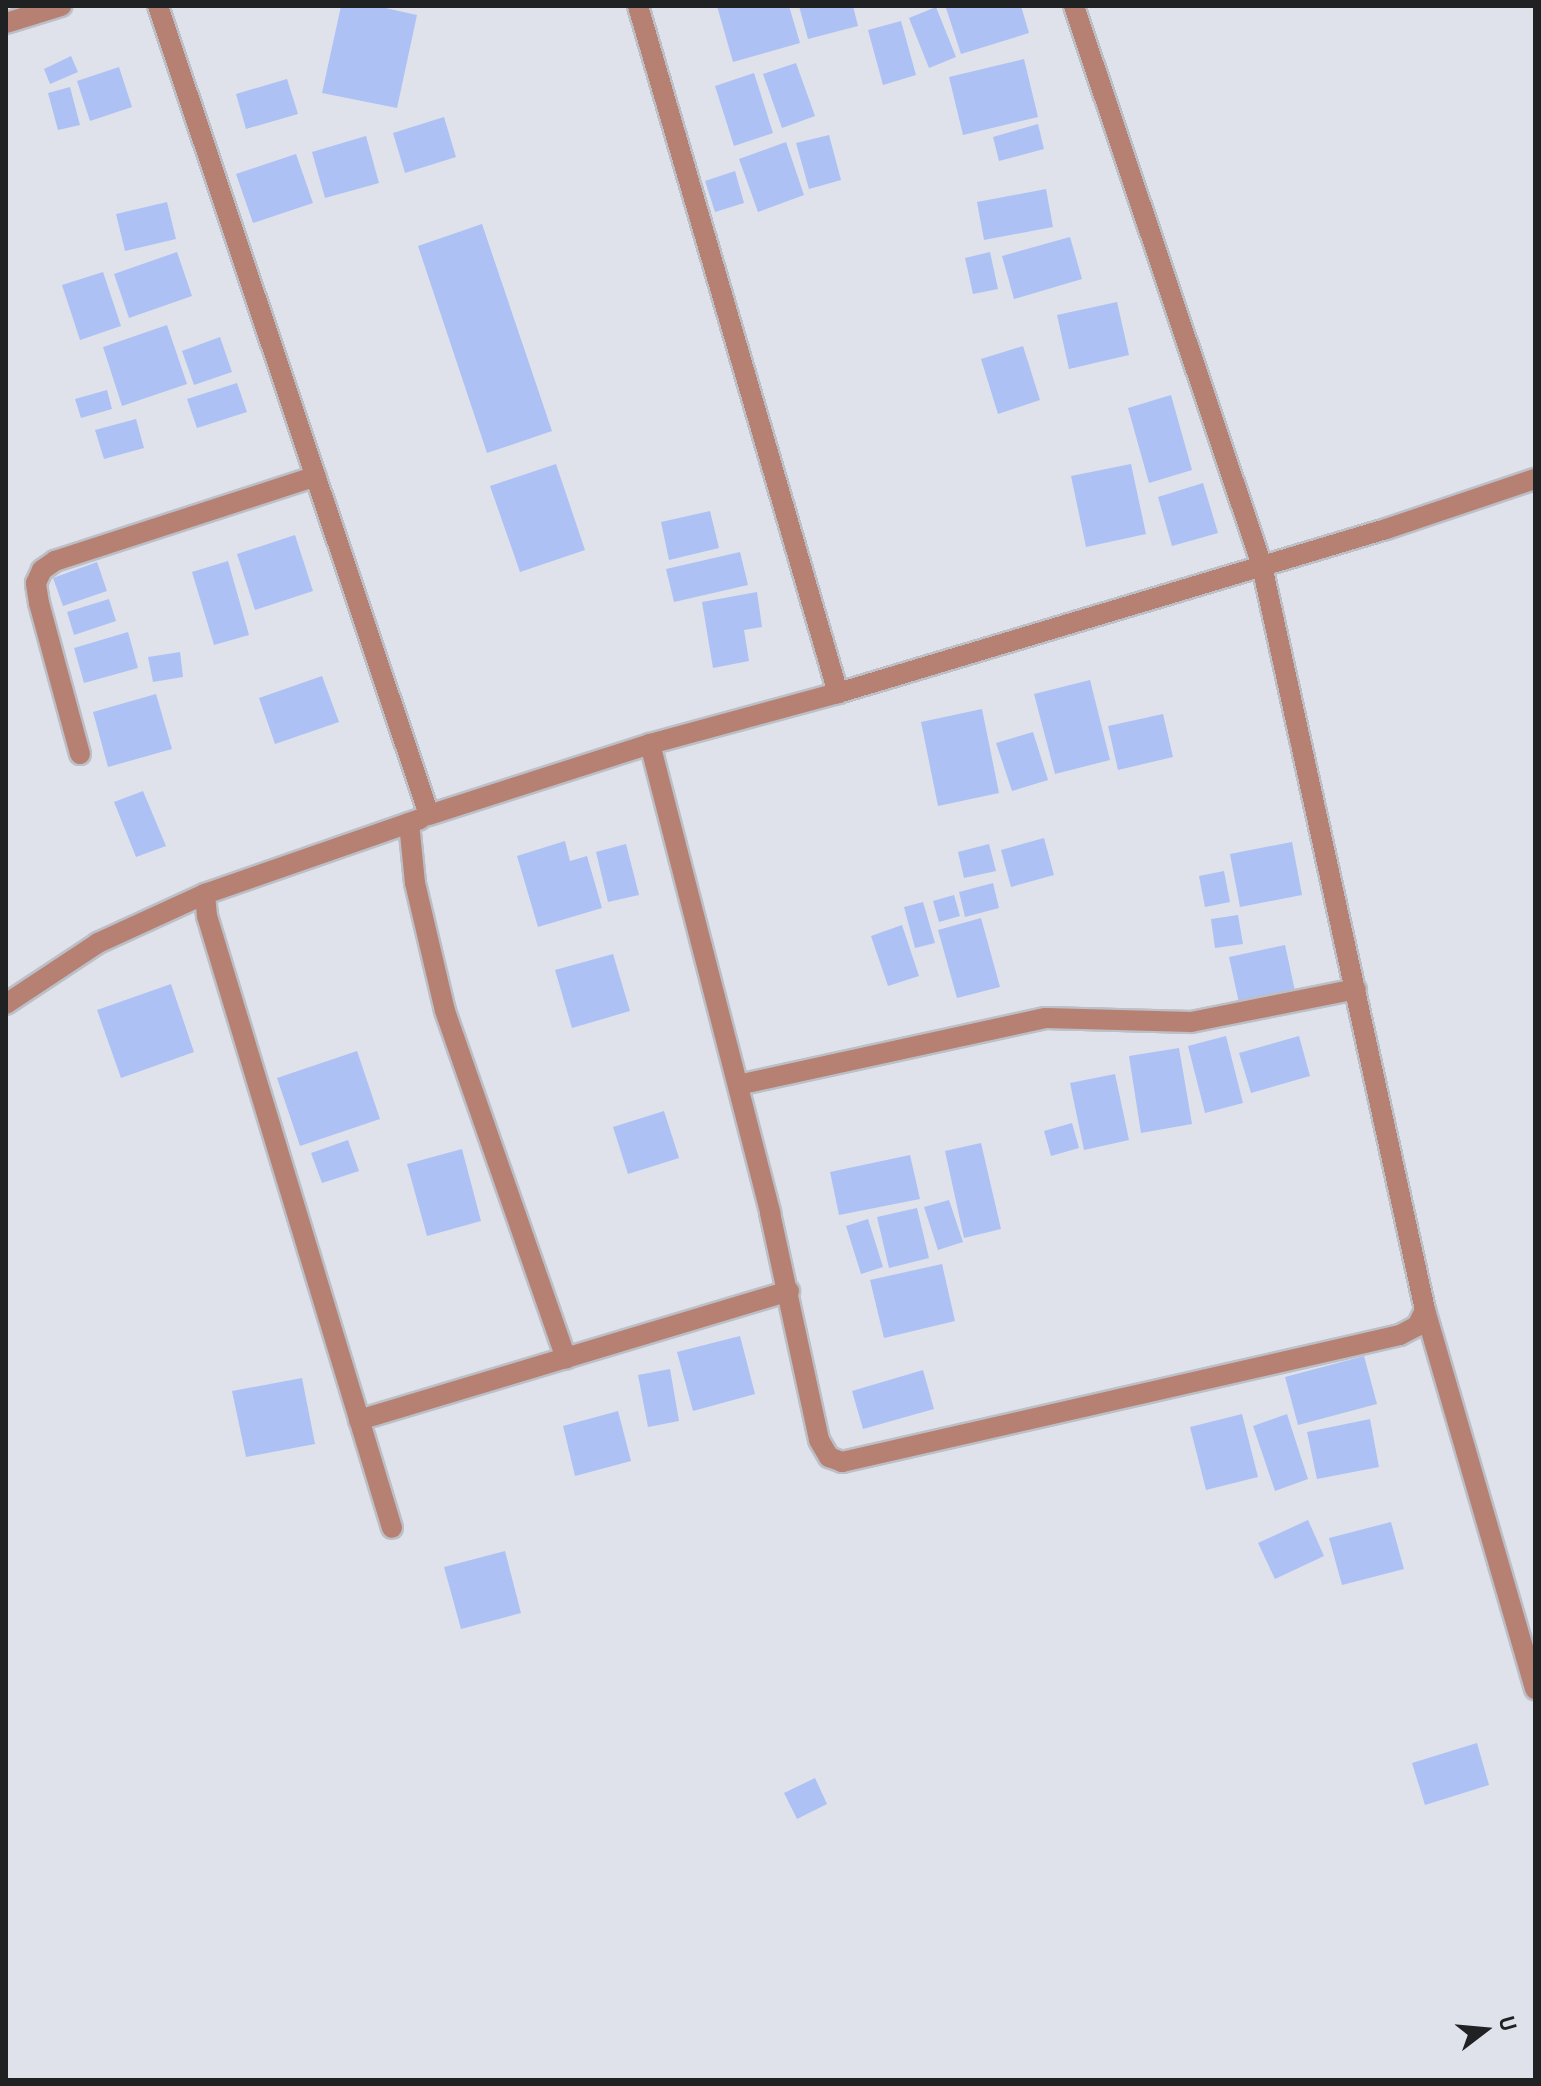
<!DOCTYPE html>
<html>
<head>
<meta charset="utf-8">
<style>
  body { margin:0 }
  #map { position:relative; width:1541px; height:2086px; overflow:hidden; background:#dfe2ea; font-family:"PT Sans",sans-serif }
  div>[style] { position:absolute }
  .building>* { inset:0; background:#adc1f4 }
  .roads { filter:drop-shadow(2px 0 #bcbfc6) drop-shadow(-2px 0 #bcbfc6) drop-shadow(0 2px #bcbfc6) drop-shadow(0 -2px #bcbfc6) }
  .minor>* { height:20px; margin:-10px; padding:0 10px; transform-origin:10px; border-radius:10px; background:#b68073 }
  span { translate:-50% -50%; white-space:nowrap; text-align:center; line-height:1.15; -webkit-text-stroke:6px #dfe2ea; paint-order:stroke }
  .frame { position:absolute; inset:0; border:8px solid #1f2123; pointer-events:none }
  .north { position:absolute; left:1445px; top:1990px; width:80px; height:80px; -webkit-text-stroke:6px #dfe2ea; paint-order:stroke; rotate:74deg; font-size:22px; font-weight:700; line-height:32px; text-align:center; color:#1f2123 }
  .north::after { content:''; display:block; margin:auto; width:28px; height:36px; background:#1f2123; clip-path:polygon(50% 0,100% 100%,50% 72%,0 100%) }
</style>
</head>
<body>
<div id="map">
  <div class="building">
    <div style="clip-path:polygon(341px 6px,376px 6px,417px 15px,397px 108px,322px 93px)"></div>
    <div style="clip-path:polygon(717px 6px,789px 6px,800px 43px,733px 62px)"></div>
    <div style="clip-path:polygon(799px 6px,853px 6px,858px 26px,808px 39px)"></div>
    <div style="clip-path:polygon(954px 6px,1021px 6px,1029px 33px,961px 54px,946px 8px)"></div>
    <div style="clip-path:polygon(936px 7px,956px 57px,929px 68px,909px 18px)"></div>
    <div style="clip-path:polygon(901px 21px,916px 75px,883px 85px,868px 30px)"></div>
    <div style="clip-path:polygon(71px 56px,78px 72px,50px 84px,44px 69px)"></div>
    <div style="clip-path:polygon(1024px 59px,1038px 117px,963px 135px,949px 77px)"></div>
    <div style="clip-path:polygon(796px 63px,815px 116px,782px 128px,763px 74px)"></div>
    <div style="clip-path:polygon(119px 67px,132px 107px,90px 121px,77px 81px)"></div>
    <div style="clip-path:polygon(754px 73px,773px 133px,734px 146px,715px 86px)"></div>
    <div style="clip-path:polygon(287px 79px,298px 114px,246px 129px,236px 94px)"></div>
    <div style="clip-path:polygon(70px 87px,80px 125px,58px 130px,48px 93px)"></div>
    <div style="clip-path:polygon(444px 117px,456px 157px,405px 173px,393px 133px)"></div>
    <div style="clip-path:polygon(1038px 124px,1044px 149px,999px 161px,993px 137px)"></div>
    <div style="clip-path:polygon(829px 135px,841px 180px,809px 189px,796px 143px)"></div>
    <div style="clip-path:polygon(366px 136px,379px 183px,325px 198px,312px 152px)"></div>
    <div style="clip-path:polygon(786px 142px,804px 195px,758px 212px,739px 159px)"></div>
    <div style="clip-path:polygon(296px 154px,313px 203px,253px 223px,236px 174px)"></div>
    <div style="clip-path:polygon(735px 171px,744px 203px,715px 212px,705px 181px)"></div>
    <div style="clip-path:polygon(1046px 189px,1053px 227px,984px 240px,977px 202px)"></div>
    <div style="clip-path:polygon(167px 202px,176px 239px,125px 251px,116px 214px)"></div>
    <div style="clip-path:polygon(482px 224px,552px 431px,487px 453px,418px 246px)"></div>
    <div style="clip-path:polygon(1070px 237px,1082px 279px,1014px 299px,1002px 256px)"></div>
    <div style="clip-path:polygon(177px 252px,192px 296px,129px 318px,114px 274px)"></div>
    <div style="clip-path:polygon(990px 252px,998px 289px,973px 294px,965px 258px)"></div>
    <div style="clip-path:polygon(103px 272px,121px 326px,80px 340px,62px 285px)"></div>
    <div style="clip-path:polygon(1117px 302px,1129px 355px,1069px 369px,1057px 315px)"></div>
    <div style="clip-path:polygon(167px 325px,187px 384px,122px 406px,103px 347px)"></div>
    <div style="clip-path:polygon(220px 337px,232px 372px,194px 385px,182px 351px)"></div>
    <div style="clip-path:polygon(1023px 346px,1040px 400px,998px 414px,981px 359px)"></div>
    <div style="clip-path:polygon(237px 383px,247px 412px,197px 428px,187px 399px)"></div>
    <div style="clip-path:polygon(107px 390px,112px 409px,81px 418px,75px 399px)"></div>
    <div style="clip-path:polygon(1171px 395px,1192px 470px,1149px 483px,1128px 408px)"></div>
    <div style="clip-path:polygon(136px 419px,144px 448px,104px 459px,95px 430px)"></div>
    <div style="clip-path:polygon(556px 464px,585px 550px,520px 572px,490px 486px)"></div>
    <div style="clip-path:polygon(1131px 464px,1146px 534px,1086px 547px,1071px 476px)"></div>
    <div style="clip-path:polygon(1203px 483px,1218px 533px,1172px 546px,1158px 497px)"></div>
    <div style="clip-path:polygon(710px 511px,719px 548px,669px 560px,661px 522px)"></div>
    <div style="clip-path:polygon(295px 535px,313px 591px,255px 610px,237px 554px)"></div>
    <div style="clip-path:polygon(740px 552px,748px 585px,674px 602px,666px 569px)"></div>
    <div style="clip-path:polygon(228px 561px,249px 635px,214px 645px,192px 572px)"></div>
    <div style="clip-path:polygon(97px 562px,107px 591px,63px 606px,53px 578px)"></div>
    <div style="clip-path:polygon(757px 592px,762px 627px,744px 630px,749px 661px,713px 668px,702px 602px)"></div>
    <div style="clip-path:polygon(109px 599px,116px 621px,74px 635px,67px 612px)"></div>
    <div style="clip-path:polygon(128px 632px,138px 668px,84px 683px,74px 648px)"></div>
    <div style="clip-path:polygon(180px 652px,183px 677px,153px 682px,148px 657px)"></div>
    <div style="clip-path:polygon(322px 676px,339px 722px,275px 744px,259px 698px)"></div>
    <div style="clip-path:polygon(1090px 680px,1110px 760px,1055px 774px,1034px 694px)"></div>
    <div style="clip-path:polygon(156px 694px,172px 749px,108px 767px,93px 712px)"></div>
    <div style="clip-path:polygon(982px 709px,999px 793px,938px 806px,921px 722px)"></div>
    <div style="clip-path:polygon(1163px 714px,1173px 757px,1118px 770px,1108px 726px)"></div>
    <div style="clip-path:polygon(1033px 732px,1048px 780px,1012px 791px,996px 743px)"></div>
    <div style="clip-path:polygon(143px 791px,166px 846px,136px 857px,114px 802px)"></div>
    <div style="clip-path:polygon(1044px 838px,1054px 875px,1011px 887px,1001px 850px)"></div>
    <div style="clip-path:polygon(565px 841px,570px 861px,587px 856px,602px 908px,538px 927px,517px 856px)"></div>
    <div style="clip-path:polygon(1292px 842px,1302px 895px,1240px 907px,1230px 854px)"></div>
    <div style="clip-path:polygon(626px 844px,639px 895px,608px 902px,596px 852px)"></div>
    <div style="clip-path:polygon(989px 844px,996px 871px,964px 878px,958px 852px)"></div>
    <div style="clip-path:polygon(1224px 871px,1230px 902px,1205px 907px,1199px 876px)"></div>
    <div style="clip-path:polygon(993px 883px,999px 908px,965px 917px,959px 892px)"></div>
    <div style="clip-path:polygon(954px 895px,960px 916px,939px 922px,933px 901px)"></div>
    <div style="clip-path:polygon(923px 902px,935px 943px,915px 948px,904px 907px)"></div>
    <div style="clip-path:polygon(1238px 915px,1243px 944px,1215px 948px,1211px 919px)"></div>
    <div style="clip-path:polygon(981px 918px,1000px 987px,957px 998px,938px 930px)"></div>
    <div style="clip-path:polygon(902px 925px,919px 976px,888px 986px,871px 936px)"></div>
    <div style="clip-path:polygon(1285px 945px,1295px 991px,1239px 1003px,1229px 957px)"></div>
    <div style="clip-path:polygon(613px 954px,630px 1011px,572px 1028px,555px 970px)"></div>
    <div style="clip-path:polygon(171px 984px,194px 1052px,121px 1078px,97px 1010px)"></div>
    <div style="clip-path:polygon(1226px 1036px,1243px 1103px,1205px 1113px,1188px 1046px)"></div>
    <div style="clip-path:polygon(1299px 1036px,1310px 1076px,1251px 1093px,1239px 1053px)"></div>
    <div style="clip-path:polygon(1179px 1048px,1192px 1124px,1141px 1133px,1129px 1056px)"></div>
    <div style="clip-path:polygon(357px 1051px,380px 1119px,300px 1146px,277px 1078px)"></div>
    <div style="clip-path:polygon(1115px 1074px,1129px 1140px,1084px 1150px,1070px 1083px)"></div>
    <div style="clip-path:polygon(664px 1111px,679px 1158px,628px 1174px,613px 1127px)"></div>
    <div style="clip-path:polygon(1072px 1123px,1079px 1148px,1051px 1156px,1044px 1131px)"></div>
    <div style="clip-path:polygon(348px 1140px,359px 1171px,322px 1183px,311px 1153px)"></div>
    <div style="clip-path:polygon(981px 1143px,1001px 1229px,964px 1238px,945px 1151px)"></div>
    <div style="clip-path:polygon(462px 1149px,481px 1221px,427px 1236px,407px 1164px)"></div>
    <div style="clip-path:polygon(910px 1155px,920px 1199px,839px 1215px,830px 1172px)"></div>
    <div style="clip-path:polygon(949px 1200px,963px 1242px,938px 1250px,924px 1207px)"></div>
    <div style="clip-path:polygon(917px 1208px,929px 1258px,889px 1268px,877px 1217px)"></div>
    <div style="clip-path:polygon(868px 1219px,883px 1267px,861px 1274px,846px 1226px)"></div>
    <div style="clip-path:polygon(942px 1264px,955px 1321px,884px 1338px,870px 1280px)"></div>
    <div style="clip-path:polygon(740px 1336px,755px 1394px,693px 1411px,677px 1352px)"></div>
    <div style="clip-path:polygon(1364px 1356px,1377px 1404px,1298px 1425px,1285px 1377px)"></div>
    <div style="clip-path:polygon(670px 1369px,679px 1421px,648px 1427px,638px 1375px)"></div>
    <div style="clip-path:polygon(923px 1370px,934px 1409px,863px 1429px,852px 1391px)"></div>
    <div style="clip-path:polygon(302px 1378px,315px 1444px,246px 1457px,232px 1391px)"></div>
    <div style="clip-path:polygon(618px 1411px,631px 1461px,575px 1476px,563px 1426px)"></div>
    <div style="clip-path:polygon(1242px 1414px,1258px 1477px,1206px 1490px,1190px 1427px)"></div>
    <div style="clip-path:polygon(1287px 1414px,1308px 1479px,1275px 1491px,1253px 1426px)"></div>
    <div style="clip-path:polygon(1370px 1419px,1379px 1467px,1317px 1479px,1307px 1432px)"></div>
    <div style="clip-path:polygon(1308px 1520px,1324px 1556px,1275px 1579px,1258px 1543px)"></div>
    <div style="clip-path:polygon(1391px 1522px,1404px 1569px,1342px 1585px,1329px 1538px)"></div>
    <div style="clip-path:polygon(505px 1551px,521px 1613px,461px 1629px,444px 1567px)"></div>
    <div style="clip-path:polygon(1477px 1743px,1489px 1785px,1425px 1805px,1412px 1763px)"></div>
    <div style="clip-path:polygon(815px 1778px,827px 1804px,797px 1819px,784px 1793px)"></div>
  </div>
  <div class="roads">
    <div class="minor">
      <div style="left:158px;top:6px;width:853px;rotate:71.48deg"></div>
      <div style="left:429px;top:815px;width:232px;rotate:-17.8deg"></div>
      <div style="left:650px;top:744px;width:195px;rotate:-15.2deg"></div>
      <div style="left:838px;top:693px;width:572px;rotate:-16.66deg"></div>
      <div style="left:1386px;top:529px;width:157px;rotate:-18.6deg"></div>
      <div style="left:638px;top:6px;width:716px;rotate:73.77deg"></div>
      <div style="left:1074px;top:6px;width:591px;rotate:71.44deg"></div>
      <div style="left:1262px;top:566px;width:762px;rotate:77.64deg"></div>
      <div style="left:1425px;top:1310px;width:395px;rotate:73.8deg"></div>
      <div style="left:6px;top:23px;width:58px;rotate:-17.2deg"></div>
      <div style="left:650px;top:744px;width:484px;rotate:75.6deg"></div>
      <div style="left:770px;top:1213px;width:232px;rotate:77.8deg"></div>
      <div style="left:819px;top:1440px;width:20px;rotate:60deg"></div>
      <div style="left:829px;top:1457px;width:14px;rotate:21deg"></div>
      <div style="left:842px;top:1462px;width:572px;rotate:-12.82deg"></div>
      <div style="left:1400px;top:1335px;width:19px;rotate:-28deg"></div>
      <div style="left:1417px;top:1326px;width:18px;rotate:-63deg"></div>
      <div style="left:80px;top:754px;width:156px;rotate:-105.2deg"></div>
      <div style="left:39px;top:603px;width:20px;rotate:-99deg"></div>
      <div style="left:36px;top:583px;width:14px;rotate:-65deg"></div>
      <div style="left:42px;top:570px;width:16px;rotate:-35deg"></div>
      <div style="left:55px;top:561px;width:274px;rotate:-18deg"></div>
      <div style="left:409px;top:823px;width:60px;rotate:84.3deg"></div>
      <div style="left:415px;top:883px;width:131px;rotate:76.8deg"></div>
      <div style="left:445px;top:1011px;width:368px;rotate:70.8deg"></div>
      <div style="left:205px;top:894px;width:22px;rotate:85deg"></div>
      <div style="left:207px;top:916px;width:639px;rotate:73.18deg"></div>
      <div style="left:6px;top:1004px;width:110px;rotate:-33.5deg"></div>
      <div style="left:98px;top:943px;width:118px;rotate:-24.6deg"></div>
      <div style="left:205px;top:894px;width:228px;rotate:-19.2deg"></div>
      <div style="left:738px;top:1085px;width:315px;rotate:-12.3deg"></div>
      <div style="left:1046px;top:1018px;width:145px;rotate:1.6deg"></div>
      <div style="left:1191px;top:1022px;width:168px;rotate:-11.3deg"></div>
      <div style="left:359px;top:1420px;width:449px;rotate:-16.7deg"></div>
    </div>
  </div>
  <div class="frame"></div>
  <div class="north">U</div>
</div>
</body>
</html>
